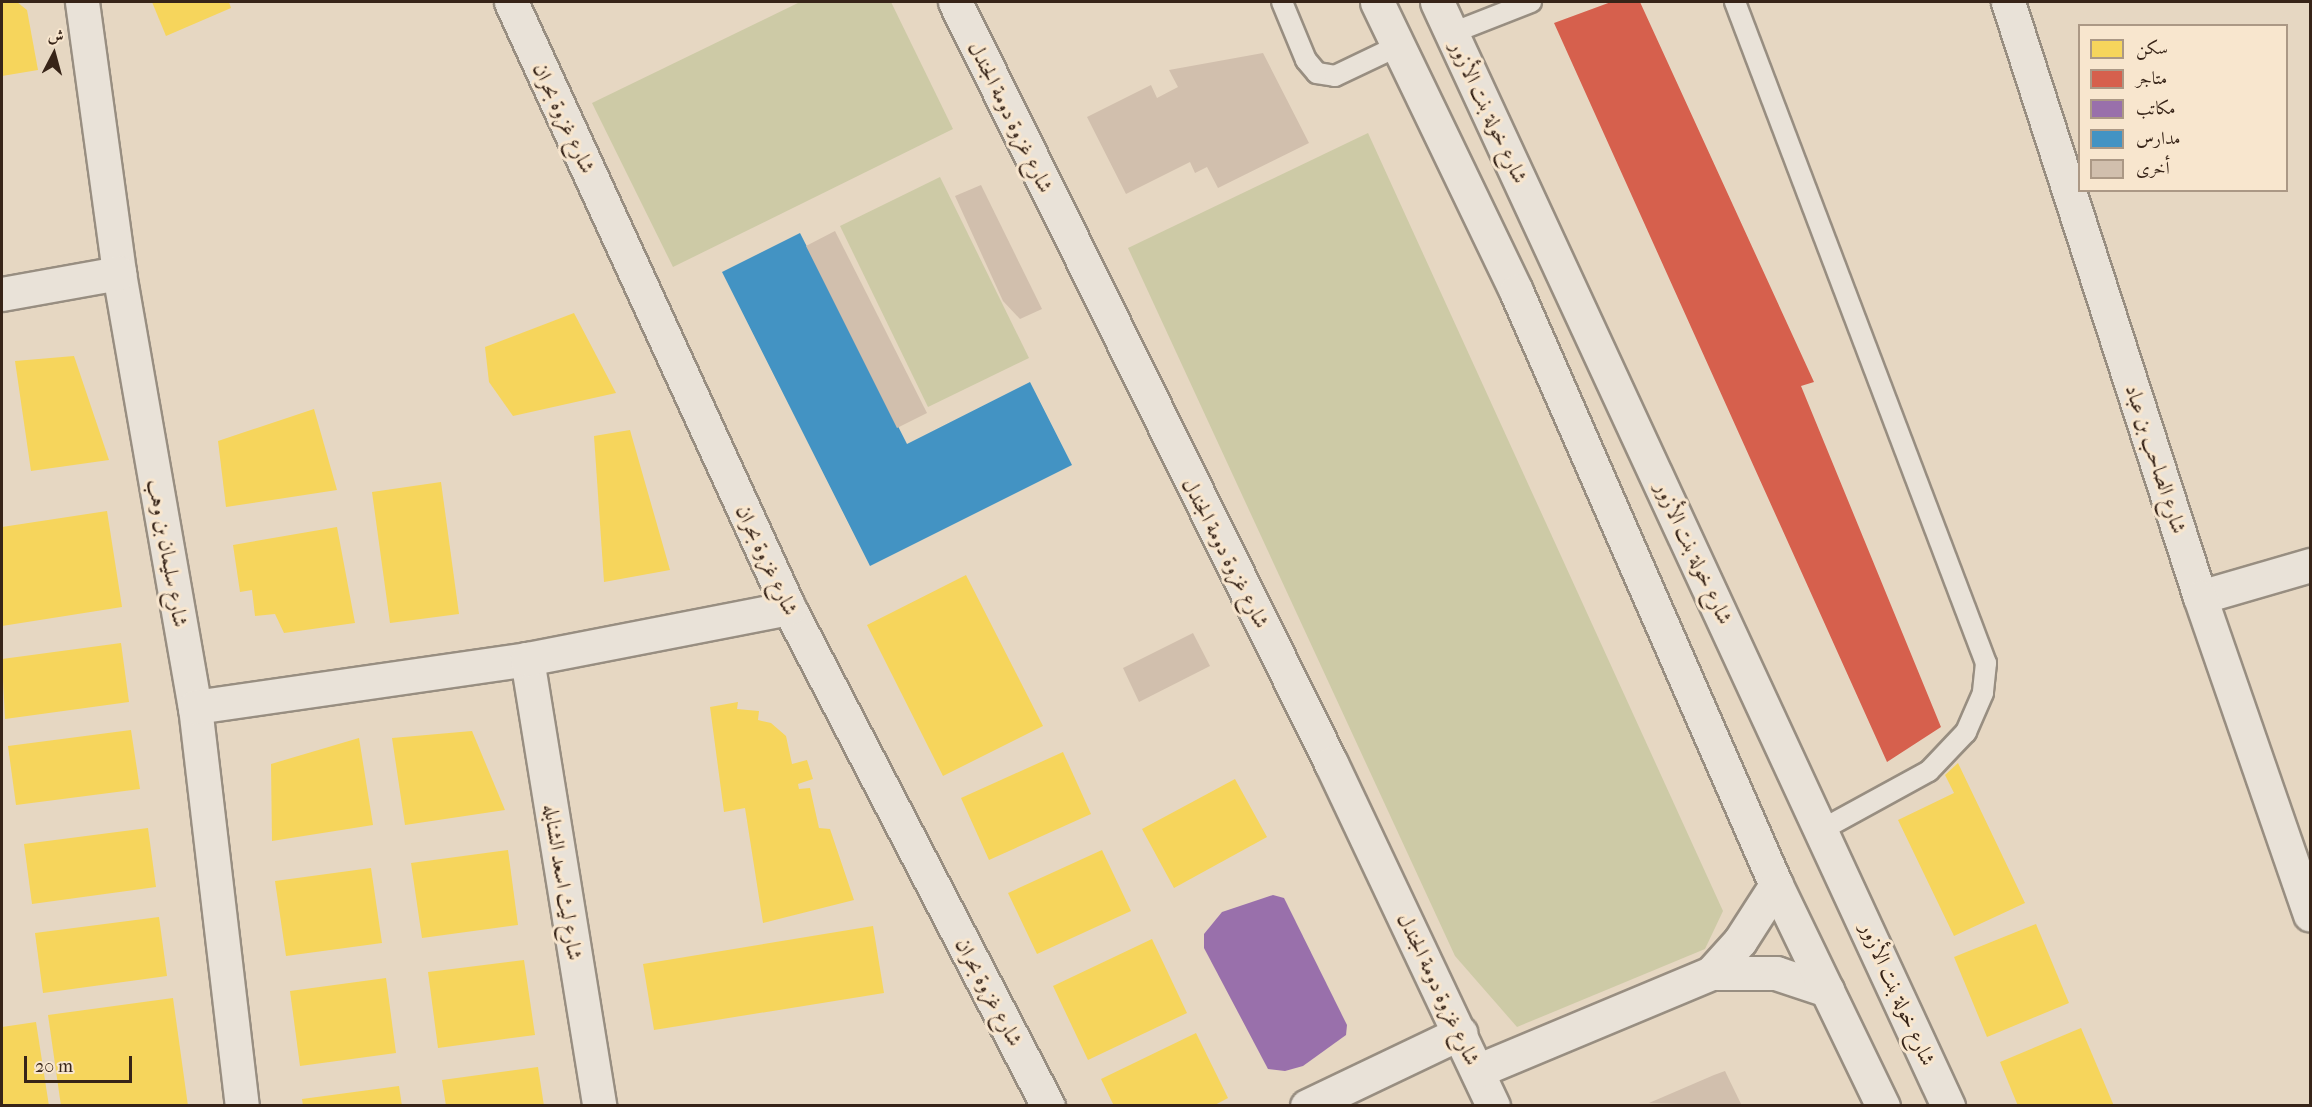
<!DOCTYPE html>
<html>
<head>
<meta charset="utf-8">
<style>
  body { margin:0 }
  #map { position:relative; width:2312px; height:1107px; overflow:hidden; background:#e6d7c2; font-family:"IM FELL French Canon",Amiri,serif }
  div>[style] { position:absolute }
  .green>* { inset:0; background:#cdcaa6 }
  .homes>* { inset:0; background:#f6d55c }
  .shops>* { inset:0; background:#d6604d }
  .offices>* { inset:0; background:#9970ab }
  .schools>* { inset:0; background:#4393c3 }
  .building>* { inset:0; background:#d1bfad }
  .roads { filter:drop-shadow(2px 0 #988e81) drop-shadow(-2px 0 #988e81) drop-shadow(0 2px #988e81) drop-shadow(0 -2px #988e81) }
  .lane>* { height:20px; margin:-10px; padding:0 10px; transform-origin:10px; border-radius:10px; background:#e9e2d8 }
  .street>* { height:33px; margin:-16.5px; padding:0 16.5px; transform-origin:16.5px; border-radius:16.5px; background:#e9e2d8 }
  .secondary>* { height:33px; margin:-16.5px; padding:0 16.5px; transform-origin:16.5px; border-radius:16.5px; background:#e9e2d8 }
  span { translate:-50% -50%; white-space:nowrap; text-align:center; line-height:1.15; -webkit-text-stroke:6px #f8e6ce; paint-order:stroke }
  .street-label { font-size:21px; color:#372418 }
  .frame { position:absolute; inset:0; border:3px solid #372418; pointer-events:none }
  .legend { position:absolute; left:2078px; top:24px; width:210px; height:168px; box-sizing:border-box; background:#f8e6ce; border:2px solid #ab9885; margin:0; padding:8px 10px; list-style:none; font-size:18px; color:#372418 }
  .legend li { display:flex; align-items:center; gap:12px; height:30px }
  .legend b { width:30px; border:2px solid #ab9885 }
  .north { position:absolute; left:24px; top:24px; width:60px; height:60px; -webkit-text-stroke:4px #f8e6ce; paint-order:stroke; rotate:6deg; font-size:16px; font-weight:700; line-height:24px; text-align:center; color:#372418 }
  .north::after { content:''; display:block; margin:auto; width:21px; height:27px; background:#372418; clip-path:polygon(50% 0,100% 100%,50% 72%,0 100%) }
  .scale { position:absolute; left:24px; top:1056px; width:108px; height:27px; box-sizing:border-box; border:3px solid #372418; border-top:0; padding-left:8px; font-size:18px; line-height:21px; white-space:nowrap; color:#372418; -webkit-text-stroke:4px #f8e6ce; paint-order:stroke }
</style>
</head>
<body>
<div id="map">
  <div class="green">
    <div style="clip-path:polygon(800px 2px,891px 2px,953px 129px,673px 267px,592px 103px)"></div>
    <div style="clip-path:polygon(1368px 133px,1723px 911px,1705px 949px,1517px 1027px,1455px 956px,1128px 248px)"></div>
    <div style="clip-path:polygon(940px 177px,1029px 358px,928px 407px,840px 226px)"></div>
  </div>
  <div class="homes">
    <div style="clip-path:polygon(2px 2px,17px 2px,27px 10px,38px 70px,2px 76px)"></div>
    <div style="clip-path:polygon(152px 2px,229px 2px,231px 8px,166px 36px)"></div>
    <div style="clip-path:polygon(574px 313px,616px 393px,513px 416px,489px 382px,485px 347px)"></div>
    <div style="clip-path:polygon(74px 356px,109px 460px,31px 471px,15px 361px)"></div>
    <div style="clip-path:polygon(314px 409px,337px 490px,226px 507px,218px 441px)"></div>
    <div style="clip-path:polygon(630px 430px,670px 570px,604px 582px,594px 436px)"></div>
    <div style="clip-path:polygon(441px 482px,459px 614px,390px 623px,372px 492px)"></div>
    <div style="clip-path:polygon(107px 511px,122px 607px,2px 626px,2px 527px)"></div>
    <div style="clip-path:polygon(337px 527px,355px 623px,284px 633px,275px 614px,255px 616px,252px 590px,240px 592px,233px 545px)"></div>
    <div style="clip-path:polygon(966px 575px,1043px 726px,943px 776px,867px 625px)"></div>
    <div style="clip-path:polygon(121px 643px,129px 702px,5px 719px,2px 659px)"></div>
    <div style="clip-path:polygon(738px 702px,737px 709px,759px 711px,758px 720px,771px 723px,786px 736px,792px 764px,807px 760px,813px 779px,798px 784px,799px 789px,810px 788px,819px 828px,830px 829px,854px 900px,763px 923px,745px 808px,724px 812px,710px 707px)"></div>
    <div style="clip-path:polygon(131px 730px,140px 789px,16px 805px,8px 746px)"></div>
    <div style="clip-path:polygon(472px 731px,505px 810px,405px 825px,392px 738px)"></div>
    <div style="clip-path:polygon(359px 738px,373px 825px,272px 841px,271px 764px)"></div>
    <div style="clip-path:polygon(1063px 752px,1091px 814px,989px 860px,961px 798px)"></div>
    <div style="clip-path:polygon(1958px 763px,2025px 903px,1954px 936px,1898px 820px,1954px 793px,1945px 775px)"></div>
    <div style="clip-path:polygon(1235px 779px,1267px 837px,1174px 888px,1142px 829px)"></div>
    <div style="clip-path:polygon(148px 828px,156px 887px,32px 904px,24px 844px)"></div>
    <div style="clip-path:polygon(508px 850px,518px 925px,422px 938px,411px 863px)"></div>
    <div style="clip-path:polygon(1102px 850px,1131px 911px,1037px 954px,1008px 893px)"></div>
    <div style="clip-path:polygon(371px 868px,382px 943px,286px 956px,275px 881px)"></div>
    <div style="clip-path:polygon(159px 917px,167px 976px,43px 993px,35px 933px)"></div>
    <div style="clip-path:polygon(2036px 924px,2069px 1003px,1987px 1037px,1954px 957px)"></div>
    <div style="clip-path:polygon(873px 926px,884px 993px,654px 1030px,643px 964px)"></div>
    <div style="clip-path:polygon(1152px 939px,1187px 1013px,1088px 1060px,1053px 986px)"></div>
    <div style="clip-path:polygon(524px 960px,535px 1035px,438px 1048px,428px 972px)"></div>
    <div style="clip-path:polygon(386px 978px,396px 1053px,300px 1066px,290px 991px)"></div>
    <div style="clip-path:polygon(173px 998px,188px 1106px,61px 1106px,48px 1015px)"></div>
    <div style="clip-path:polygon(36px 1022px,49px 1106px,2px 1106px,2px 1027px)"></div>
    <div style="clip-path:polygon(2081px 1028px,2114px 1106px,2018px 1106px,2000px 1062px)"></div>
    <div style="clip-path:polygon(1196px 1033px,1228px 1098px,1213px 1106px,1114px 1106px,1101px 1079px)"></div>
    <div style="clip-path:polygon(538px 1067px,544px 1106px,446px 1106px,442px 1080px)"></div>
    <div style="clip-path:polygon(399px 1086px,402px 1106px,303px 1106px,302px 1099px)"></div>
  </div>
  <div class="shops">
    <div style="clip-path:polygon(1611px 2px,1640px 2px,1814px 382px,1801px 386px,1941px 727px,1887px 762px,1554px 23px)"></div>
  </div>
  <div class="offices">
    <div style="clip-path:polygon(1273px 895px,1284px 898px,1347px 1025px,1346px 1035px,1303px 1066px,1285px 1071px,1268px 1069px,1204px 948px,1204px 934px,1222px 912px)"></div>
  </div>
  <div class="schools">
    <div style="clip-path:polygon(800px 233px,907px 444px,1030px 382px,1072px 465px,870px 566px,722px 272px)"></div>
  </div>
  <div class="building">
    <div style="clip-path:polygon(1263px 53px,1309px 143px,1218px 188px,1207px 167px,1195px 173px,1190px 162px,1126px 194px,1087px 117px,1151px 85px,1157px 98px,1178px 87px,1169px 70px)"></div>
    <div style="clip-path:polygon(981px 185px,1042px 309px,1020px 319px,1003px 301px,955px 196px)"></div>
    <div style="clip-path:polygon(835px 231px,927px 413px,897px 428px,806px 246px)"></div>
    <div style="clip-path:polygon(1193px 633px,1210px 666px,1139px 702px,1123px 668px)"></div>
    <div style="clip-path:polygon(1725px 1071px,1742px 1106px,1649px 1103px,1714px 1075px)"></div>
  </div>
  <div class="roads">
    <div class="lane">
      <div style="left:1282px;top:2px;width:63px;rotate:67.5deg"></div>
      <div style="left:1306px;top:60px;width:17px;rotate:50deg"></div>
      <div style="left:1317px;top:73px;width:18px;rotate:9deg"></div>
      <div style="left:1335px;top:76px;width:70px;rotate:-25.5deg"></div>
      <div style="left:1735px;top:2px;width:707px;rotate:69.21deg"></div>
      <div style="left:1986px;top:663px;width:30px;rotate:96deg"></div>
      <div style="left:1983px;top:693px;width:43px;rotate:113.6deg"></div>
      <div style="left:1966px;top:732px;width:54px;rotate:133.5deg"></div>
      <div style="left:1929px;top:771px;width:121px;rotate:151.3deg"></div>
      <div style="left:1452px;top:33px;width:85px;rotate:-21.4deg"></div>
    </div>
    <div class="street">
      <div style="left:82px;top:2px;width:274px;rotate:82.2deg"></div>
      <div style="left:119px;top:273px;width:441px;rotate:80.1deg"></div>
      <div style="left:195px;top:707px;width:402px;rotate:83.3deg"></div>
      <div style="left:511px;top:2px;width:667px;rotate:65.36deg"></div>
      <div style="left:789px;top:608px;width:561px;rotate:62.52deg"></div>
      <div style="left:955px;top:2px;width:849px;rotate:63.71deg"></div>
      <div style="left:1331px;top:763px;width:379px;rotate:64.7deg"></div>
      <div style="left:2px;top:294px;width:119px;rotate:-10.2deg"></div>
      <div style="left:2200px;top:597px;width:115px;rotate:-16.2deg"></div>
      <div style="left:527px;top:659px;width:453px;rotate:80.8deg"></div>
      <div style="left:195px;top:707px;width:335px;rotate:-8.2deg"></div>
      <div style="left:527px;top:659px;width:267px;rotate:-11deg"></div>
      <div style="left:1711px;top:973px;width:43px;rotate:-47.8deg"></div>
      <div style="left:1740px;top:941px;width:67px;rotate:-57.3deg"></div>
      <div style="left:1477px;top:1071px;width:254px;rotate:-22.7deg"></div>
      <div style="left:1711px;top:973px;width:65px"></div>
      <div style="left:1776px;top:973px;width:54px;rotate:18.4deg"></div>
      <div style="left:1307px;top:1106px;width:170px;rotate:-25.5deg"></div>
    </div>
    <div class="secondary">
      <div style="left:1377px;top:2px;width:321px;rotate:64.3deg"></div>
      <div style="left:1516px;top:291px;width:648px;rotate:66.36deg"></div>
      <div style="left:1776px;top:885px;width:246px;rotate:64.2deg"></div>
      <div style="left:1437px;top:2px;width:1217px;rotate:65.16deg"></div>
      <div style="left:2008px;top:2px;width:625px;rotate:72.12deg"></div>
      <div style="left:2200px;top:597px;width:336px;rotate:70.9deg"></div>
    </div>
  </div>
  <div class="street-label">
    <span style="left:1489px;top:112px;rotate:65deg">شارع خولة بنت الأزور</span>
    <span style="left:1011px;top:117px;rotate:64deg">شارع غزوة دومة الجندل</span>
    <span style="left:564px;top:118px;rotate:65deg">شارع غزوة بحران</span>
    <span style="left:2156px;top:459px;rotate:72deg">شارع الصاحب بن عباد</span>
    <span style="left:168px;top:553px;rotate:80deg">شارع سليمان بن وهب</span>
    <span style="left:1226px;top:553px;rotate:63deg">شارع غزوة دومة الجندل</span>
    <span style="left:1694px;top:553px;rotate:65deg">شارع خولة بنت الأزور</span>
    <span style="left:767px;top:560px;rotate:65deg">شارع غزوة بحران</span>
    <span style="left:563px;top:882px;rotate:81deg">شارع ليث اسعد الشنابله</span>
    <span style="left:1439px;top:989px;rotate:65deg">شارع غزوة دومة الجندل</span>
    <span style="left:989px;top:992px;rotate:62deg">شارع غزوة بحران</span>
    <span style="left:1898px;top:994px;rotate:66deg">شارع خولة بنت الأزور</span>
  </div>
  <div class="frame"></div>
  <ul class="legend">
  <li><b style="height:16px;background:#f6d55c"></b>سكن</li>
  <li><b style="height:16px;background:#d6604d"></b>متاجر</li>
  <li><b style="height:16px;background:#9970ab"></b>مكاتب</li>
  <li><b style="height:16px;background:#4393c3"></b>مدارس</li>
  <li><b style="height:16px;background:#d1bfad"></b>أخرى</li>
  </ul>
  <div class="north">ش</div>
  <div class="scale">20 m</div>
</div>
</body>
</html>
